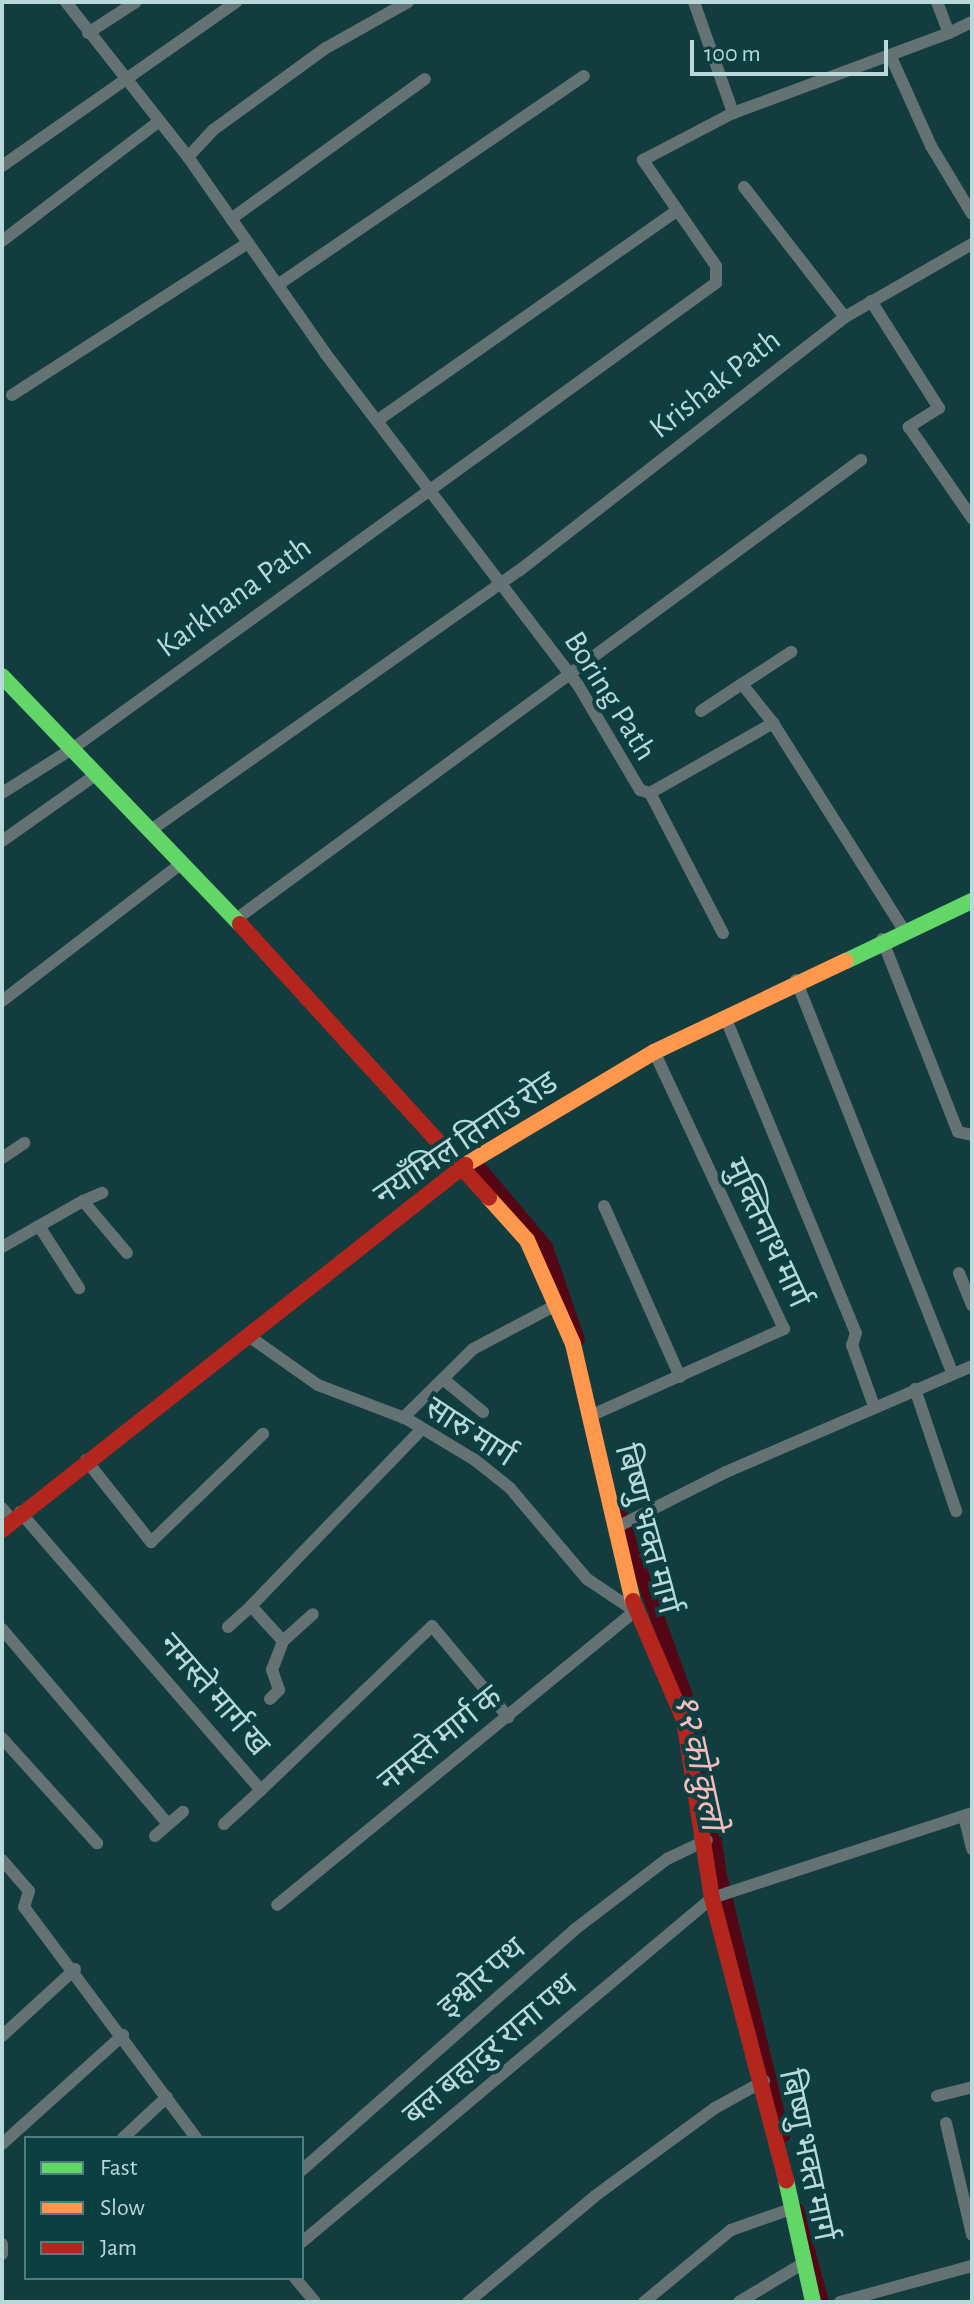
<!DOCTYPE html>
<html>
<head>
<meta charset="utf-8">
<style>
  body { margin:0 }
  #map { position:relative; width:974px; height:2304px; overflow:hidden; background:#123c3e; font-family:"Alegreya Sans","Noto Sans Devanagari",sans-serif }
  div>[style] { position:absolute }
  .canal>* { height:14px; margin:-7px; padding:0 7px; transform-origin:7px; border-radius:7px; background:#540614 }
  .street>* { height:12px; margin:-6px; padding:0 6px; transform-origin:6px; border-radius:6px; background:#647273 }
  .fast>* { height:16px; margin:-8px; padding:0 8px; transform-origin:8px; border-radius:8px; background:#63d668 }
  .slow>* { height:16px; margin:-8px; padding:0 8px; transform-origin:8px; border-radius:8px; background:#ff974d }
  .jam>* { height:16px; margin:-8px; padding:0 8px; transform-origin:8px; border-radius:8px; background:#b3261e }
  span { translate:-50% -50%; white-space:nowrap; text-align:center; line-height:1.15; -webkit-text-stroke:8px #0b3f42; paint-order:stroke }
  .street-label { font-size:32px; color:#b9d8da }
  .water-label { font-size:34px; color:#f9bbb9; font-style:italic }
  .frame { position:absolute; inset:0; border:4px solid #b9d8da; pointer-events:none }
  .legend { position:absolute; left:24px; top:2136px; width:280px; height:144px; box-sizing:border-box; background:#0b3f42; border:2px solid #517c7f; margin:0; padding:10px 14px; list-style:none; font-size:24px; color:#b9d8da }
  .legend li { display:flex; align-items:center; gap:16px; height:40px }
  .legend b { width:40px; border:2px solid #517c7f }
  .scale { position:absolute; left:690px; top:40px; width:198px; height:36px; box-sizing:border-box; border:4px solid #b9d8da; border-top:0; padding-left:10px; font-size:24px; line-height:28px; white-space:nowrap; color:#b9d8da; -webkit-text-stroke:6px #0b3f42; paint-order:stroke }
</style>
</head>
<body>
<div id="map">
  <div class="canal">
    <div style="left:473px;top:1160px;width:114px;rotate:50deg"></div>
    <div style="left:546px;top:1247px;width:98px;rotate:71deg"></div>
    <div style="left:619px;top:1512px;width:231px;rotate:70deg"></div>
    <div style="left:698px;top:1729px;width:149px;rotate:81.5deg"></div>
    <div style="left:720px;top:1876px;width:267px;rotate:76.3deg"></div>
    <div style="left:797px;top:2210px;width:95px;rotate:74.8deg"></div>
  </div>
  <div class="street">
    <div style="left:66px;top:2px;width:197px;rotate:51.8deg"></div>
    <div style="left:188px;top:157px;width:239px;rotate:55deg"></div>
    <div style="left:325px;top:353px;width:417px;rotate:52.7deg"></div>
    <div style="left:578px;top:685px;width:122px;rotate:59.4deg"></div>
    <div style="left:640px;top:790px;width:10px;rotate:17deg"></div>
    <div style="left:650px;top:793px;width:142px;rotate:-29.6deg"></div>
    <div style="left:773px;top:723px;width:244px;rotate:57.7deg"></div>
    <div style="left:694px;top:2px;width:118px;rotate:70.6deg"></div>
    <div style="left:937px;top:2px;width:33px;rotate:69deg"></div>
    <div style="left:949px;top:33px;width:25px;rotate:-26deg"></div>
    <div style="left:88px;top:33px;width:57px;rotate:-32.9deg"></div>
    <div style="left:891px;top:57px;width:98px;rotate:65.8deg"></div>
    <div style="left:931px;top:146px;width:79px;rotate:58.9deg"></div>
    <div style="left:188px;top:157px;width:37px;rotate:-47deg"></div>
    <div style="left:213px;top:130px;width:140px;rotate:-36deg"></div>
    <div style="left:326px;top:48px;width:94px;rotate:-29.3deg"></div>
    <div style="left:2px;top:166px;width:286px;rotate:-35deg"></div>
    <div style="left:744px;top:187px;width:165px;rotate:52.2deg"></div>
    <div style="left:231px;top:219px;width:239px;rotate:-35.8deg"></div>
    <div style="left:2px;top:241px;width:195px;rotate:-37.3deg"></div>
    <div style="left:279px;top:284px;width:369px;rotate:-34.3deg"></div>
    <div style="left:871px;top:301px;width:127px;rotate:57.6deg"></div>
    <div style="left:939px;top:408px;width:36px;rotate:148deg"></div>
    <div style="left:909px;top:427px;width:111px;rotate:55.3deg"></div>
    <div style="left:12px;top:395px;width:281px;rotate:-32.8deg"></div>
    <div style="left:378px;top:420px;width:364px;rotate:-35deg"></div>
    <div style="left:701px;top:711px;width:49px;rotate:-33.4deg"></div>
    <div style="left:773px;top:723px;width:50px;rotate:-128.5deg"></div>
    <div style="left:742px;top:684px;width:59px;rotate:-33.1deg"></div>
    <div style="left:2px;top:793px;width:83px;rotate:-32.2deg"></div>
    <div style="left:72px;top:749px;width:795px;rotate:-35.89deg"></div>
    <div style="left:716px;top:283px;width:17px;rotate:-90deg"></div>
    <div style="left:716px;top:266px;width:129px;rotate:-124.6deg"></div>
    <div style="left:643px;top:160px;width:102px;rotate:-27.6deg"></div>
    <div style="left:733px;top:113px;width:230px;rotate:-20.3deg"></div>
    <div style="left:650px;top:793px;width:158px;rotate:62.5deg"></div>
    <div style="left:151px;top:830px;width:451px;rotate:-35.2deg"></div>
    <div style="left:520px;top:570px;width:412px;rotate:-37.9deg"></div>
    <div style="left:845px;top:317px;width:146px;rotate:-29.9deg"></div>
    <div style="left:2px;top:841px;width:116px;rotate:-35.2deg"></div>
    <div style="left:235px;top:920px;width:777px;rotate:-36.31deg"></div>
    <div style="left:882px;top:939px;width:207px;rotate:68.5deg"></div>
    <div style="left:958px;top:1132px;width:14px;rotate:12deg"></div>
    <div style="left:796px;top:980px;width:424px;rotate:68.3deg"></div>
    <div style="left:2px;top:1001px;width:228px;rotate:-37.5deg"></div>
    <div style="left:725px;top:1017px;width:342px;rotate:67.5deg"></div>
    <div style="left:856px;top:1333px;width:13px;rotate:108deg"></div>
    <div style="left:852px;top:1345px;width:65px;rotate:70.2deg"></div>
    <div style="left:2px;top:1158px;width:27px;rotate:-34deg"></div>
    <div style="left:83px;top:1201px;width:21px;rotate:-23deg"></div>
    <div style="left:604px;top:1206px;width:187px;rotate:66deg"></div>
    <div style="left:39px;top:1226px;width:74px;rotate:57.2deg"></div>
    <div style="left:2px;top:1247px;width:93px;rotate:-29.6deg"></div>
    <div style="left:83px;top:1201px;width:68px;rotate:49.8deg"></div>
    <div style="left:959px;top:1273px;width:35px;rotate:68deg"></div>
    <div style="left:247px;top:1335px;width:87px;rotate:35.2deg"></div>
    <div style="left:318px;top:1385px;width:95px;rotate:20.9deg"></div>
    <div style="left:407px;top:1419px;width:79px;rotate:31.1deg"></div>
    <div style="left:475px;top:1460px;width:45px;rotate:38.7deg"></div>
    <div style="left:510px;top:1488px;width:119px;rotate:49.8deg"></div>
    <div style="left:587px;top:1579px;width:58px;rotate:33.7deg"></div>
    <div style="left:635px;top:1611px;width:463px;rotate:140.6deg"></div>
    <div style="left:443px;top:1379px;width:52px;rotate:39.5deg"></div>
    <div style="left:915px;top:1389px;width:129px;rotate:71.4deg"></div>
    <div style="left:590px;top:1416px;width:213px;rotate:-24.2deg"></div>
    <div style="left:784px;top:1329px;width:306px;rotate:-115.1deg"></div>
    <div style="left:403px;top:1418px;width:98px;rotate:-44.6deg"></div>
    <div style="left:473px;top:1349px;width:94px;rotate:-27.9deg"></div>
    <div style="left:86px;top:1460px;width:105px;rotate:51.6deg"></div>
    <div style="left:151px;top:1542px;width:156px;rotate:-44deg"></div>
    <div style="left:2px;top:1508px;width:16px;rotate:50deg"></div>
    <div style="left:20px;top:1512px;width:368px;rotate:49.1deg"></div>
    <div style="left:261px;top:1790px;width:237px;rotate:-43.8deg"></div>
    <div style="left:432px;top:1626px;width:119px;rotate:50.1deg"></div>
    <div style="left:615px;top:1528px;width:124px;rotate:-26.8deg"></div>
    <div style="left:726px;top:1472px;width:268px;rotate:-23.3deg"></div>
    <div style="left:228px;top:1627px;width:31px;rotate:-42deg"></div>
    <div style="left:2px;top:1629px;width:256px;rotate:49.6deg"></div>
    <div style="left:283px;top:1641px;width:40px;rotate:-42deg"></div>
    <div style="left:270px;top:1699px;width:13px;rotate:-45deg"></div>
    <div style="left:279px;top:1690px;width:21px;rotate:-109deg"></div>
    <div style="left:272px;top:1670px;width:31px;rotate:-69deg"></div>
    <div style="left:283px;top:1641px;width:47px;rotate:-132.4deg"></div>
    <div style="left:251px;top:1606px;width:246px;rotate:-46deg"></div>
    <div style="left:2px;top:1738px;width:142px;rotate:47.9deg"></div>
    <div style="left:964px;top:1816px;width:34px;rotate:76deg"></div>
    <div style="left:224px;top:1824px;width:50px;rotate:-42.6deg"></div>
    <div style="left:155px;top:1836px;width:37px;rotate:-41deg"></div>
    <div style="left:2px;top:1860px;width:41px;rotate:48.9deg"></div>
    <div style="left:29px;top:1891px;width:17px;rotate:107deg"></div>
    <div style="left:24px;top:1907px;width:288px;rotate:53.3deg"></div>
    <div style="left:2px;top:2036px;width:99px;rotate:-42.5deg"></div>
    <div style="left:937px;top:2096px;width:36px;rotate:-14deg"></div>
    <div style="left:946px;top:2123px;width:115px;rotate:76.9deg"></div>
    <div style="left:123px;top:2138px;width:60px;rotate:-43deg"></div>
    <div style="left:2px;top:2144px;width:163px;rotate:-42deg"></div>
    <div style="left:302px;top:2170px;width:363px;rotate:-41.4deg"></div>
    <div style="left:574px;top:1930px;width:117px;rotate:-37.4deg"></div>
    <div style="left:667px;top:1859px;width:44px;rotate:-25.4deg"></div>
    <div style="left:302px;top:2242px;width:535px;rotate:-40deg"></div>
    <div style="left:712px;top:1898px;width:274px;rotate:-18.1deg"></div>
    <div style="left:2px;top:2244px;width:10px;rotate:90deg"></div>
    <div style="left:295px;top:2278px;width:31px;rotate:50deg"></div>
    <div style="left:468px;top:2302px;width:165px;rotate:-39.8deg"></div>
    <div style="left:595px;top:2196px;width:149px;rotate:-36.3deg"></div>
    <div style="left:715px;top:2108px;width:56px;rotate:-28.9deg"></div>
    <div style="left:644px;top:2302px;width:113px;rotate:-39.6deg"></div>
    <div style="left:731px;top:2230px;width:60px;rotate:-19.3deg"></div>
    <div style="left:739px;top:2302px;width:74px;rotate:-31.1deg"></div>
    <div style="left:840px;top:2302px;width:137px;rotate:-15.3deg"></div>
  </div>
  <div class="fast">
    <div style="left:2px;top:676px;width:344px;rotate:46.2deg"></div>
    <div style="left:846px;top:961px;width:140px;rotate:-25.5deg"></div>
    <div style="left:786px;top:2180px;width:125px;rotate:77.5deg"></div>
  </div>
  <div class="slow">
    <div style="left:465px;top:1165px;width:220px;rotate:-30.9deg"></div>
    <div style="left:654px;top:1052px;width:212px;rotate:-25.4deg"></div>
    <div style="left:489px;top:1198px;width:57px;rotate:47.9deg"></div>
    <div style="left:527px;top:1240px;width:114px;rotate:66.1deg"></div>
    <div style="left:573px;top:1344px;width:264px;rotate:76.9deg"></div>
  </div>
  <div class="jam">
    <div style="left:240px;top:924px;width:370px;rotate:47.7deg"></div>
    <div style="left:2px;top:1530px;width:590px;rotate:-38.25deg"></div>
    <div style="left:633px;top:1601px;width:129px;rotate:66.8deg"></div>
    <div style="left:684px;top:1720px;width:180px;rotate:81.1deg"></div>
    <div style="left:712px;top:1898px;width:292px;rotate:75.3deg"></div>
  </div>
  <div class="street-label">
    <span style="left:715px;top:384px;rotate:-38deg">Krishak Path</span>
    <span style="left:234px;top:597px;rotate:-36deg">Karkhana Path</span>
    <span style="left:610px;top:696px;rotate:58deg">Boring Path</span>
    <span style="left:466px;top:1139px;rotate:-34deg">नयाँमिल तिनाउ रोड</span>
    <span style="left:767px;top:1233px;rotate:65deg">मुक्तिनाथ मार्ग</span>
    <span style="left:470px;top:1432px;rotate:33deg">सारु मार्ग</span>
    <span style="left:647px;top:1529px;rotate:75deg">बिष्णु भक्त मार्ग</span>
    <span style="left:214px;top:1695px;rotate:49deg">नमस्ते मार्ग ख</span>
    <span style="left:440px;top:1739px;rotate:-39deg">नमस्ते मार्ग क</span>
    <span style="left:482px;top:1978px;rotate:-41deg">इश्वोर पथ</span>
    <span style="left:490px;top:2050px;rotate:-40deg">बल बहादुर राना पथ</span>
    <span style="left:807px;top:2155px;rotate:78deg">बिष्णु भक्त मार्ग</span>
  </div>
  <div class="water-label">
    <span style="left:698px;top:1762px;rotate:78deg">१२ को कुलो</span>
  </div>
  <div class="frame"></div>
  <ul class="legend">
  <li><b style="height:10px;background:#63d668"></b>Fast</li>
  <li><b style="height:10px;background:#ff974d"></b>Slow</li>
  <li><b style="height:10px;background:#b3261e"></b>Jam</li>
  </ul>
  <div class="scale">100 m</div>
</div>
</body>
</html>
